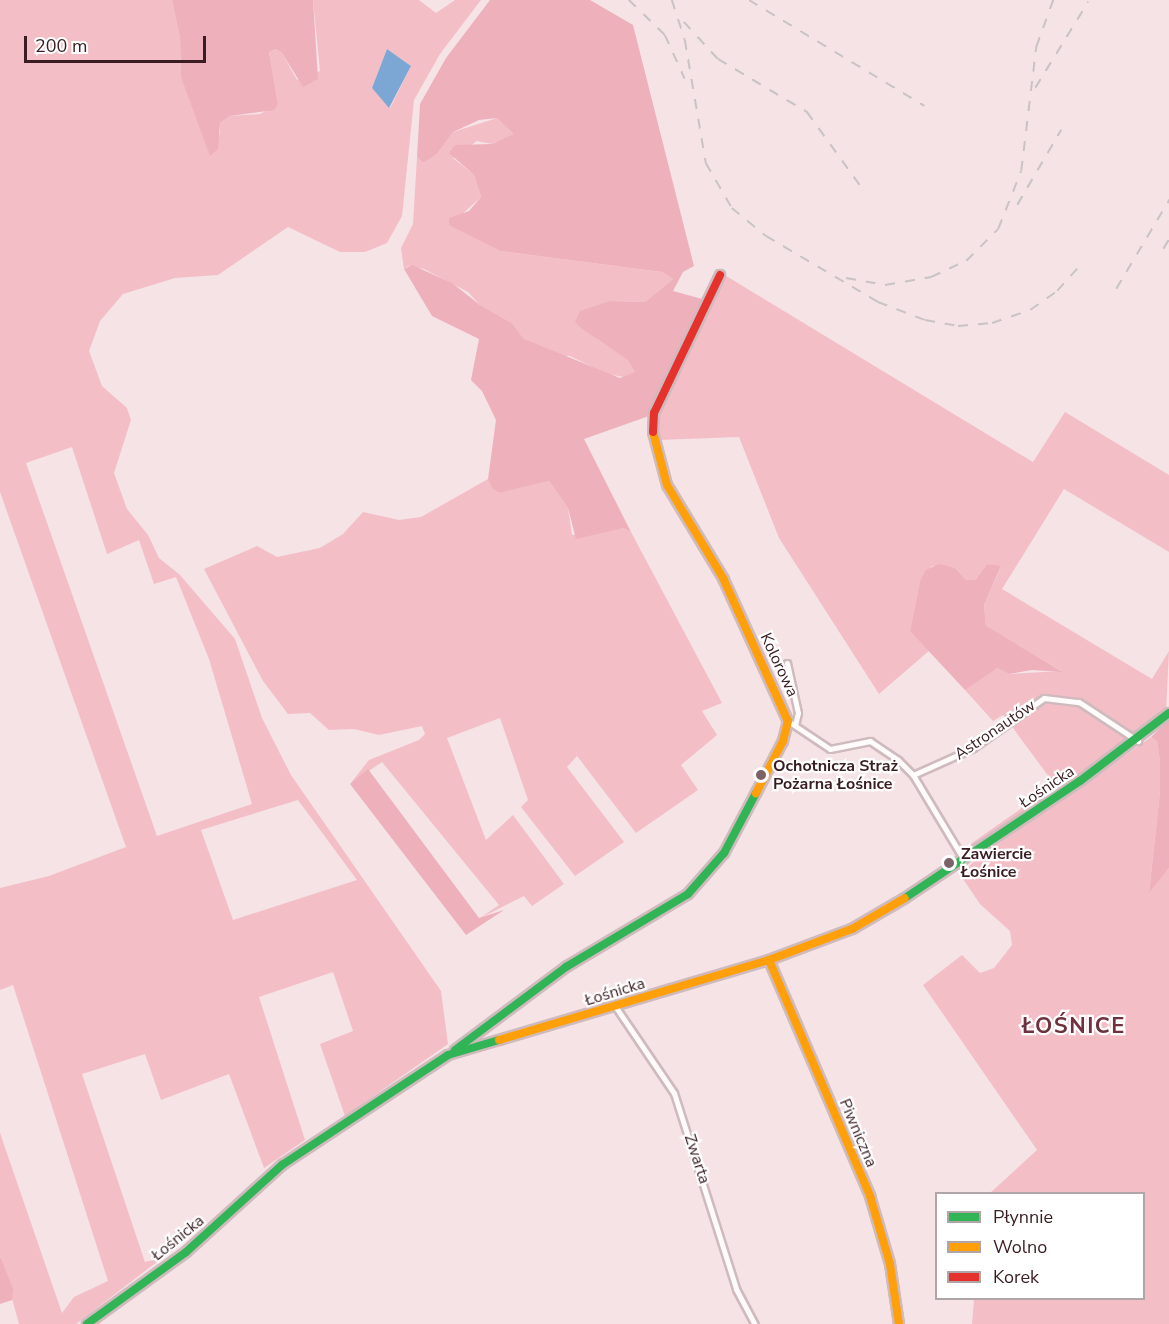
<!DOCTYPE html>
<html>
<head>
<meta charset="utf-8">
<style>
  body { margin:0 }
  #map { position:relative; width:1169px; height:1324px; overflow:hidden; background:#f5e3e6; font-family:"Nunito Sans",sans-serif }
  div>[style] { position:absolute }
  .green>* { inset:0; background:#f4bec7 }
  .forest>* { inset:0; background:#eeb0bb }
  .water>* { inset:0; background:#7ca6d4 }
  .roads { filter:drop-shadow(2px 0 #cfbabd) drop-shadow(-2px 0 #cfbabd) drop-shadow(0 2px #cfbabd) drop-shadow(0 -2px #cfbabd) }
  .street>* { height:5px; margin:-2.5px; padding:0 2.5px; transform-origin:2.5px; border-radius:2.5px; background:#fefbfb }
  .fast>* { height:8px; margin:-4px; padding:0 4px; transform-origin:4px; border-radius:4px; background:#30b455 }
  .slow>* { height:8px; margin:-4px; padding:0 4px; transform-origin:4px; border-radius:4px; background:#ff9f0a }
  .jam>* { height:8px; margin:-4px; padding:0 4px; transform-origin:4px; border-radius:4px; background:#e5322d }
  .rail>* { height:1.5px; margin-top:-0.75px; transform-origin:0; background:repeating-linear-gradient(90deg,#c9c3c4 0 10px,transparent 0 20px) }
  .dots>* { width:16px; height:16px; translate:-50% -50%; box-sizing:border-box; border:3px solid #fff; border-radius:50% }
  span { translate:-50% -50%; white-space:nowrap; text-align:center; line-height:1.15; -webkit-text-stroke:4.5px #fff; paint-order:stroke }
  .street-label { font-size:16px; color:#391d22 }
  .poi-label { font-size:16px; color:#391d22; font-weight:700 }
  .left { translate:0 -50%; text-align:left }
  .district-label { font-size:22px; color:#6e313e; font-weight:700; letter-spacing:1.5px }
  .legend { position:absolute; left:935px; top:1192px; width:210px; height:108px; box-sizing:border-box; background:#fff; border:2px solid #b0a5a7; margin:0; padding:8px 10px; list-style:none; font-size:18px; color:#391d22 }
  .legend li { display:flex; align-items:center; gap:12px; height:30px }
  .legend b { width:30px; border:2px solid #b0a5a7 }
  .scale { position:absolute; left:24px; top:36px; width:182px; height:27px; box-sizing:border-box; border:3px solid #391d22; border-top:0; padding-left:8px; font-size:18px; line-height:21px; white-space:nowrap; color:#391d22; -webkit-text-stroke:4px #fff; paint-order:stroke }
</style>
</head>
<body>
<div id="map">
  <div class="green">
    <div style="clip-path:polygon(evenodd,0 0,172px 0,180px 38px,181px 77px,220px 135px,220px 123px,230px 116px,260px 114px,278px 104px,269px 52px,276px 49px,282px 53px,297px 80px,320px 71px,313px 0,419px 0,436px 13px,455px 0,481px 0,440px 54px,414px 100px,402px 216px,387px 243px,365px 252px,340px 252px,288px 227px,218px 275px,175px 278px,123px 294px,100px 321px,89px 351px,102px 386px,127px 408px,131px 420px,114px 473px,127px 509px,148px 535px,159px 558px,180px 575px,235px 639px,262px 718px,291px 775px,441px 991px,448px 1044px,345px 1116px,320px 1044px,353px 1031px,333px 972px,259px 997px,305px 1140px,264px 1168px,229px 1074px,161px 1100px,145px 1054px,82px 1074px,145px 1262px,162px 1258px,76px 1324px,19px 1324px,0 1255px,0 1133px,62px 1313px,74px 1297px,108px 1281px,13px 985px,0 990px,0 888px,49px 876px,126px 847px,0 492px,0 0,387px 49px,411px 66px,390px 108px,372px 88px,387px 49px,0 0,72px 447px,107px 554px,139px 540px,154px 584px,176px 577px,209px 659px,252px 804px,157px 836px,26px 463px,72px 447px,0 0,298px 800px,357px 880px,233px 920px,201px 830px,298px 800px)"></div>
    <div style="clip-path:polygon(497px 118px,515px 134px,492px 144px,477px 141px,453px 158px,474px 175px,481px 197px,450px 225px,500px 251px,662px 272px,673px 279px,645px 302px,610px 301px,597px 339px,629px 360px,635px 372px,630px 378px,607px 374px,570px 356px,558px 356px,524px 339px,512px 323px,480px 305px,468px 292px,424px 269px,408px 266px,404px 269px,401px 248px,413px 224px,417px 157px,423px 163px,437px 154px,453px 132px)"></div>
    <div style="clip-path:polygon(718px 271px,1033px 462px,1065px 412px,1169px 475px,1169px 552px,1064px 489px,1002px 589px,1152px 679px,1169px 651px,1166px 711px,1136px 735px,1082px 702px,1052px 695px,1007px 720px,1003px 715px,993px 721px,965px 690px,984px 673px,997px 668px,1009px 674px,1062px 671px,986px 627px,984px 605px,1001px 567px,987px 564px,974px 581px,966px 580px,955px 568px,932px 566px,920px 581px,910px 631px,930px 650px,879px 694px,779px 538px,739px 437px,658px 440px,657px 415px,721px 282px)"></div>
    <div style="clip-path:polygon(488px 479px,500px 493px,549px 481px,568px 508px,572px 535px,623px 528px,631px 532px,722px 703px,702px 711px,717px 735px,681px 765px,698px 790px,636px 833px,577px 756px,567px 767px,624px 842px,575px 876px,521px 807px,528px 800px,500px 718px,447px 738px,486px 840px,513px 815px,564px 884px,532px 906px,524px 896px,480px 918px,499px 905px,382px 762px,350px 784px,369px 760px,419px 740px,425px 734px,422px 726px,379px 735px,354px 729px,329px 730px,310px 713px,288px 714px,263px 681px,204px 569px,257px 546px,277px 557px,320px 548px,343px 534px,363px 512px,399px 520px,421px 517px)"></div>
    <div style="clip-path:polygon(1047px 700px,1080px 705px,1132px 740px,971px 850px,962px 850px,1055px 785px,1010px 724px)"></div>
    <div style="clip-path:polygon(1151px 737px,1157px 741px,1160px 762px,1160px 792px,1149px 892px,1169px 868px,1169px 1324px,972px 1324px,974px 1299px,1144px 1298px,1144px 1194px,990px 1193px,1037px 1150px,923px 985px,962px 955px,980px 973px,994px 968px,1012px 945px,1010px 931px,980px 904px,961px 876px,974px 861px)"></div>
  </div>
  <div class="forest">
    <div style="clip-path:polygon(172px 0,313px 0,318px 79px,303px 87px,282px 53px,276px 49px,269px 52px,278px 104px,274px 110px,230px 116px,220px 123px,218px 149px,210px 156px,181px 77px,180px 38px)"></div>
    <div style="clip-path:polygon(490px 0,590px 0,633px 25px,694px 266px,683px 272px,673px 291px,702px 299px,649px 416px,584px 439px,631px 532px,623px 528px,576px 539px,568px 508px,549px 481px,500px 493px,493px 489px,488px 479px,496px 420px,482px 391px,471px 380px,479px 339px,432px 316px,404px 269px,412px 265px,452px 283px,480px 305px,512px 323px,524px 339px,620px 378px,635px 372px,628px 360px,581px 328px,575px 322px,580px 311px,610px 301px,645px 302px,673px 279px,662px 272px,500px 251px,449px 225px,449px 218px,469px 211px,481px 197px,474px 175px,449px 153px,455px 145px,492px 144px,514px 134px,497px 118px,479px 120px,453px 132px,437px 154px,423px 163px,417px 157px,420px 104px,446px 58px)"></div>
    <div style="clip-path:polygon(939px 564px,955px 568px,966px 580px,975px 580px,987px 564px,1001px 566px,984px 605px,986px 626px,1063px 672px,1032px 670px,1009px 674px,997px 668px,965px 690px,910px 631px,920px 581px,926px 570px)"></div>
    <div style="clip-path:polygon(1169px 720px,1169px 868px,1149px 893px,1160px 792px,1160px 762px,1157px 741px,1151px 737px)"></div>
    <div style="clip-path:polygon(368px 769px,479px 918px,504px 910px,466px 935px,350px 784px)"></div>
    <div style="clip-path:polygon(0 1256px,13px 1289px,12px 1300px,0 1304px)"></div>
  </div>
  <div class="water">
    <div style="clip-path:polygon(387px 49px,411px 66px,389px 108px,372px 88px)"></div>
  </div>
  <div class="roads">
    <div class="street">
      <div style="left:787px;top:663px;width:51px;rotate:77.6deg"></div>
      <div style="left:798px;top:713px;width:12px;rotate:104deg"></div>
      <div style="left:788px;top:721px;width:50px;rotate:33.7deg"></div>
      <div style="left:830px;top:749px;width:41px;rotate:-11.3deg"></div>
      <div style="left:870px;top:741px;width:34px;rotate:34deg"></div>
      <div style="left:898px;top:760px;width:21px;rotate:45deg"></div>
      <div style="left:913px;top:775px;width:99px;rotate:59deg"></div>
      <div style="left:913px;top:775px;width:66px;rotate:-24.2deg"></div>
      <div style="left:973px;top:748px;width:87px;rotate:-35.2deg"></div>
      <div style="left:1044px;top:698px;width:35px;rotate:7deg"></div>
      <div style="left:1079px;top:702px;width:71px;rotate:33.5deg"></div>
      <div style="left:615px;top:1006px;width:105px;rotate:55.9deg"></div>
      <div style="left:674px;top:1093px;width:206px;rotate:72.4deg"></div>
      <div style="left:736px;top:1289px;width:40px;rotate:62deg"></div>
    </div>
    <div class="fast">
      <div style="left:905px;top:898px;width:211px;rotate:-33.8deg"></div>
      <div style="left:1080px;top:781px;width:112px;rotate:-37.4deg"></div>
      <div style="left:455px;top:1050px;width:139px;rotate:-36.8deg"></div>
      <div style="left:566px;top:967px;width:142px;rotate:-30.9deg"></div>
      <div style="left:688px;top:894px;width:55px;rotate:-48.7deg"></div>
      <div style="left:724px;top:853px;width:68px;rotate:-61.9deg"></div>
      <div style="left:87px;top:1324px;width:122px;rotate:-36deg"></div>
      <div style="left:186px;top:1252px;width:130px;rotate:-42.2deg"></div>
      <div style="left:282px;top:1165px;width:199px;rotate:-33.5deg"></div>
      <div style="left:448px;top:1055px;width:53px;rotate:-16.4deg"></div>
    </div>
    <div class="slow">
      <div style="left:653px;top:432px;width:55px;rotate:75.2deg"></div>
      <div style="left:667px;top:485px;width:109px;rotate:58.9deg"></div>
      <div style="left:723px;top:578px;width:157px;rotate:65.6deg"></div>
      <div style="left:788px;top:721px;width:21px;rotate:104deg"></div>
      <div style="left:783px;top:741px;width:59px;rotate:117.4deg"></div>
      <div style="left:769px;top:960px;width:257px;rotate:66.8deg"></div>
      <div style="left:870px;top:1196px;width:71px;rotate:73.6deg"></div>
      <div style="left:890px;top:1264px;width:61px;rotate:81.5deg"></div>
      <div style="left:499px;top:1040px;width:282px;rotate:-16.5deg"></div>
      <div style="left:769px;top:960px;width:89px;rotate:-20.5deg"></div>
      <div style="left:852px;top:929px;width:61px;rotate:-30.3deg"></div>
    </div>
    <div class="jam">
      <div style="left:653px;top:432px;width:19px;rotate:-87deg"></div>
      <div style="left:654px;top:413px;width:153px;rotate:-64.4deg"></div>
    </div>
  </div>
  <div class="rail">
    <div style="left:629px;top:0;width:50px;rotate:44.2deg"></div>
    <div style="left:665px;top:35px;width:48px;rotate:65.6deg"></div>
    <div style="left:672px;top:0;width:42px;rotate:72deg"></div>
    <div style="left:685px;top:40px;width:125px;rotate:80.3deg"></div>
    <div style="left:706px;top:163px;width:52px;rotate:60deg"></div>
    <div style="left:732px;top:208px;width:44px;rotate:39.5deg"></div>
    <div style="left:766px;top:236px;width:130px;rotate:30.5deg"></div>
    <div style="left:878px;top:302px;width:50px;rotate:21deg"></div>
    <div style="left:925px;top:320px;width:34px;rotate:10deg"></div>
    <div style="left:958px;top:326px;width:34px;rotate:-5deg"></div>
    <div style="left:992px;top:323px;width:40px;rotate:-18.9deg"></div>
    <div style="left:1030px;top:310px;width:33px;rotate:-35deg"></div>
    <div style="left:1057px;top:291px;width:38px;rotate:-48deg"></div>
    <div style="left:749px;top:0;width:205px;rotate:31.1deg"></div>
    <div style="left:684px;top:22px;width:50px;rotate:47.4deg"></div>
    <div style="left:718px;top:59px;width:104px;rotate:30.8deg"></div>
    <div style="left:807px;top:112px;width:99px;rotate:54.1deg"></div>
    <div style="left:1035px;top:88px;width:101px;rotate:-58.4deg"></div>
    <div style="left:1017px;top:205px;width:87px;rotate:-59.6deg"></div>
    <div style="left:1163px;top:249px;width:12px;rotate:-59deg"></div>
    <div style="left:846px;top:278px;width:40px;rotate:10deg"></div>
    <div style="left:885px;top:285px;width:47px;rotate:-9.9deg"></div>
    <div style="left:931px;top:277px;width:38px;rotate:-25deg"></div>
    <div style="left:966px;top:261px;width:45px;rotate:-45deg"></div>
    <div style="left:998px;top:229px;width:62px;rotate:-68.4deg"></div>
    <div style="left:1021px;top:171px;width:125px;rotate:-83.1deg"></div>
    <div style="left:1036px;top:47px;width:50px;rotate:-70.1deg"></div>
    <div style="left:1116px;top:289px;width:104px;rotate:-59.2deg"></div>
  </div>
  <div class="dots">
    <div style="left:761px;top:775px;background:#7b6267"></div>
    <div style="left:949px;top:863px;background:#7b6267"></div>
  </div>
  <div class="street-label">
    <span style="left:779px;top:665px;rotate:65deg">Kolorowa</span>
    <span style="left:995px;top:730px;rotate:-34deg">Astronautów</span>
    <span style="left:1047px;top:787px;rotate:-34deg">Łośnicka</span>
    <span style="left:615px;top:992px;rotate:-17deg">Łośnicka</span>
    <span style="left:858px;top:1133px;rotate:67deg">Piwniczna</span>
    <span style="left:697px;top:1159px;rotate:72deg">Zwarta</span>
    <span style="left:178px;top:1238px;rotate:-39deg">Łośnicka</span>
  </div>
  <div class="poi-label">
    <span class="left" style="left:773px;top:775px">Ochotnicza Straż<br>Pożarna Łośnice</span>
    <span class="left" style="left:961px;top:863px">Zawiercie<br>Łośnice</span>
  </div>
  <div class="district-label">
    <span style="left:1074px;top:1027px">ŁOŚNICE</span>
  </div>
  <ul class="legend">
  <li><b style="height:8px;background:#30b455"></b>Płynnie</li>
  <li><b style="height:8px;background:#ff9f0a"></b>Wolno</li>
  <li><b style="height:8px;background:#e5322d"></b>Korek</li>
  </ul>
  <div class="scale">200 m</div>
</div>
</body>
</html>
